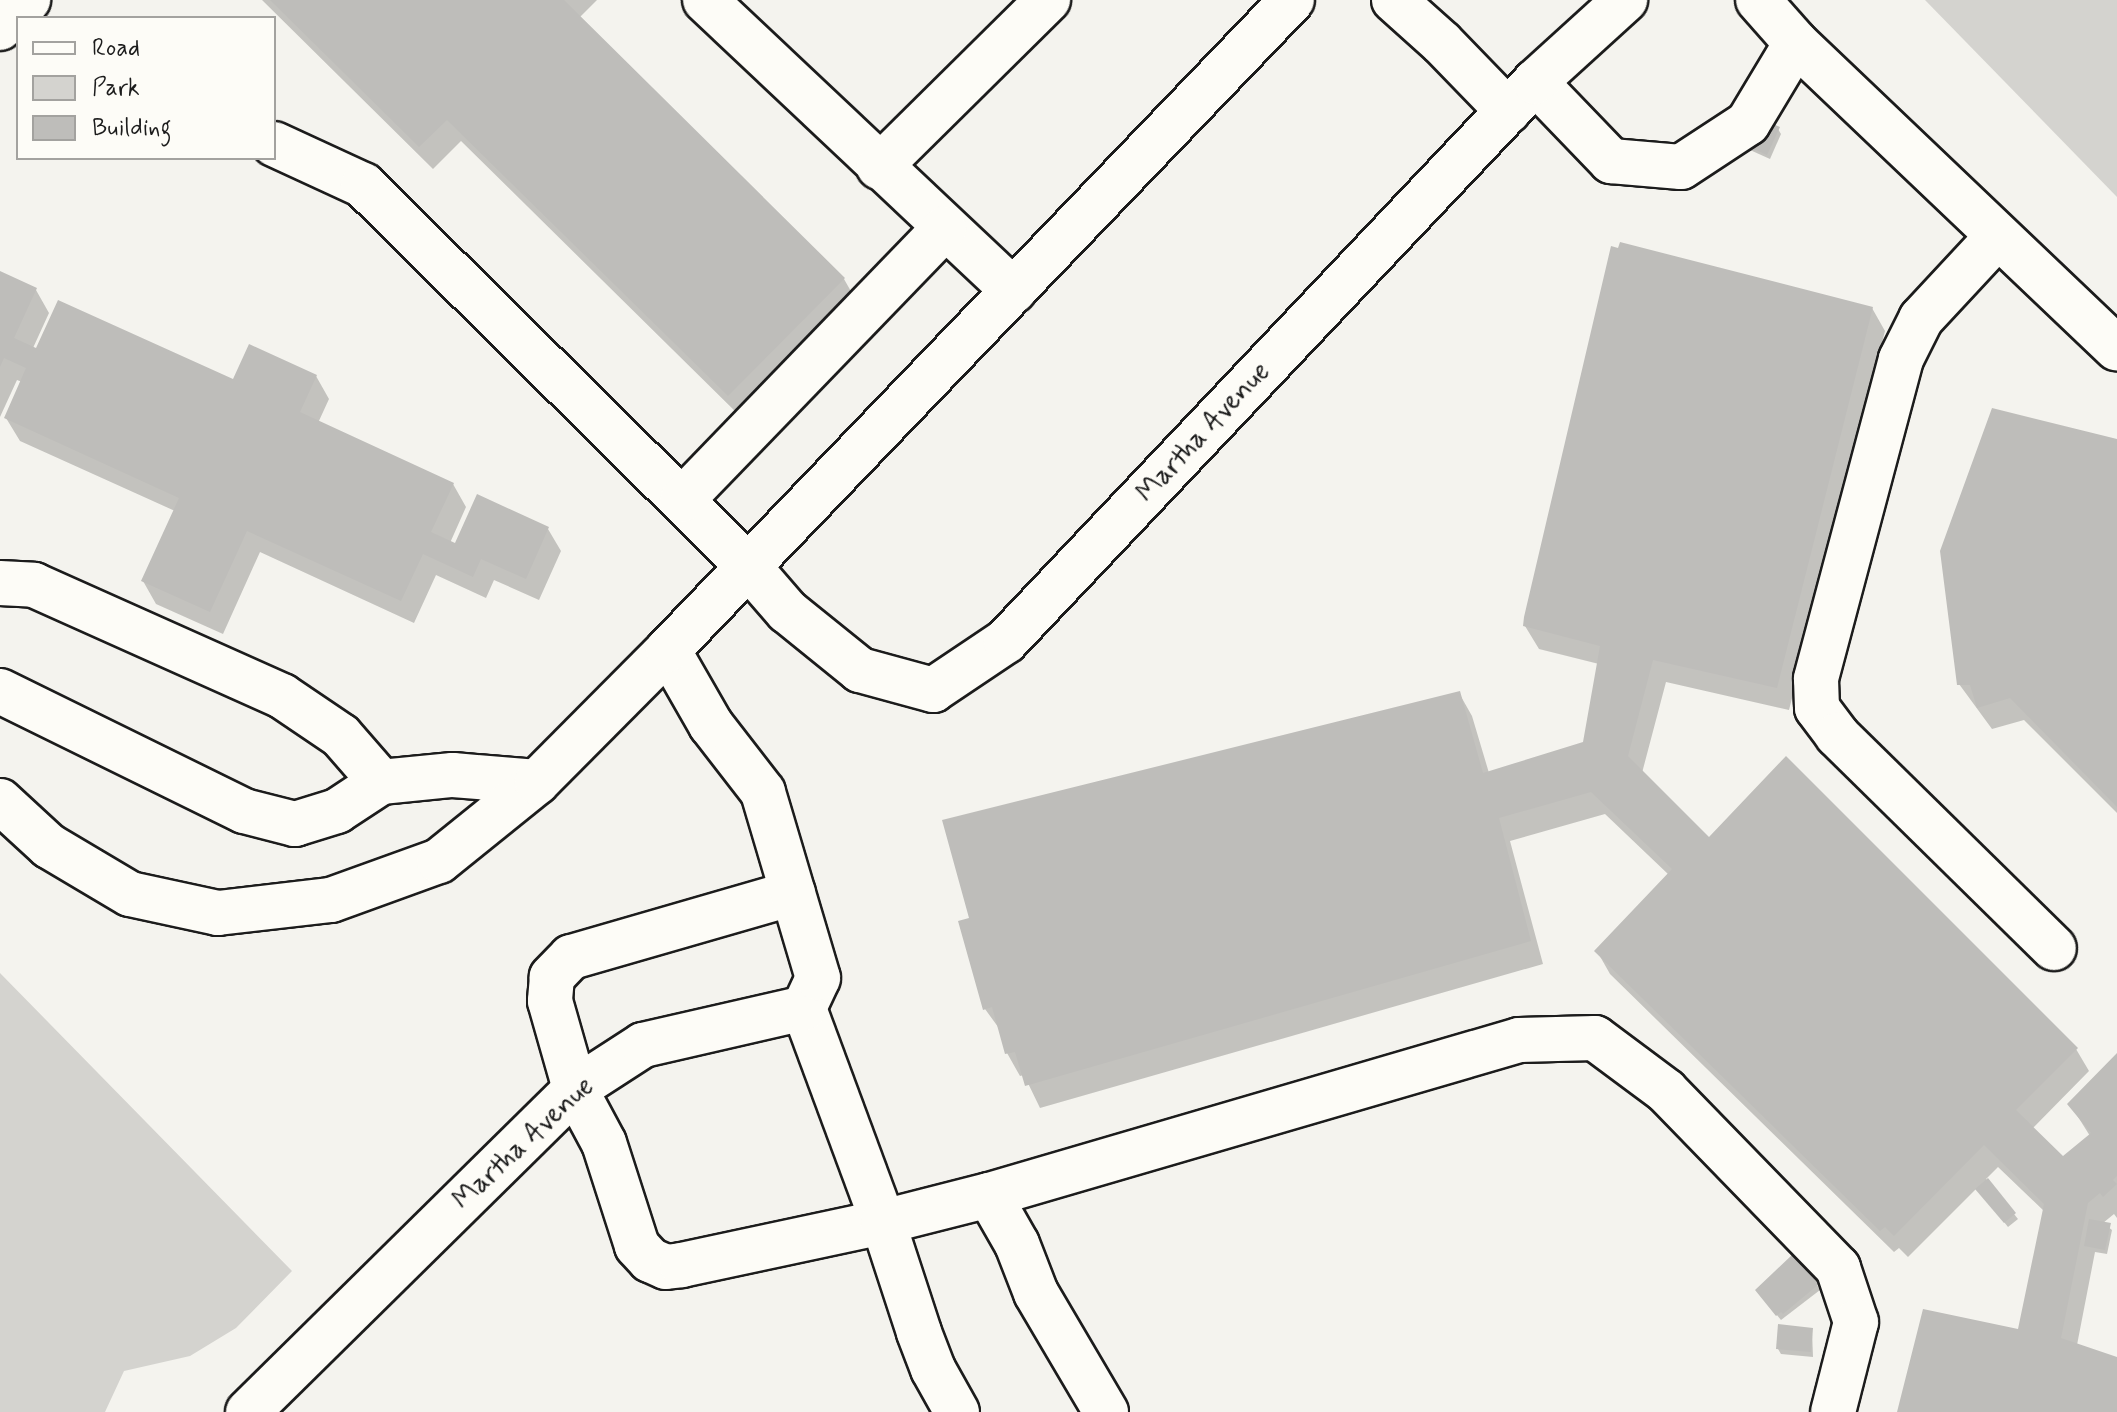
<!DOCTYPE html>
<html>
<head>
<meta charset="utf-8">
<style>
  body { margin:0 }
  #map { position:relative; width:2117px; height:1412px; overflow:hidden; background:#f4f3ee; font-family:Mynerve,sans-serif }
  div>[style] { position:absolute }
  .green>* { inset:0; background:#d4d3cf }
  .shadow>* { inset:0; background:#0003 }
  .building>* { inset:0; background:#bebdba }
  .roads { filter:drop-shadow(2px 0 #1c1c1c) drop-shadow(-2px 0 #1c1c1c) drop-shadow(0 2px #1c1c1c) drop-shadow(0 -2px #1c1c1c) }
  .minor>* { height:44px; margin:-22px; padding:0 22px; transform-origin:22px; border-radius:22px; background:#fdfcf7 }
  span { translate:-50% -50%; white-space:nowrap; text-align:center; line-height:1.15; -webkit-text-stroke:6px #fdfcf7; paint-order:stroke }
  .street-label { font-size:28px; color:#1c1c1c }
  .legend { position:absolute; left:16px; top:16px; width:260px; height:144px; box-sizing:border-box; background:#fdfcf7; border:2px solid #a3a29f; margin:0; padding:10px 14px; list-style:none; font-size:24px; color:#1c1c1c }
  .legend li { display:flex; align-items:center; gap:16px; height:40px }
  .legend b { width:40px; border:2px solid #a3a29f }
</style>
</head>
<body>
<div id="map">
  <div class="green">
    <div style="clip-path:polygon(1925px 0,2117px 0,2117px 197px)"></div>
    <div style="clip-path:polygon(0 973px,292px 1271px,236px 1328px,190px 1356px,124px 1371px,105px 1412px,0 1412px)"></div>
  </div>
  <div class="shadow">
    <div style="clip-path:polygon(262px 0,597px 0,579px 18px,844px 279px,857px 302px,742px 418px,461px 141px,433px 169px)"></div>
    <div style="clip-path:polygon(1778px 129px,1781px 134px,1770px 159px,1750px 150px,1747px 145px)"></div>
    <div style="clip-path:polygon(0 274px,36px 290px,49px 313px,33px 348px,234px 382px,316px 376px,329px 399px,318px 423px,453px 484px,466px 507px,450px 543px,456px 546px,548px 529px,561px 551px,539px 600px,494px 580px,486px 598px,436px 575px,414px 623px,260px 552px,223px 634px,156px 604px,143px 581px,175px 511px,20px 441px,6px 418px,22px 382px,17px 380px,0 417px)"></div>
    <div style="clip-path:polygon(1872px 308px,1885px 331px,1789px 710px,1666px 682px,1642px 773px,1709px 840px,2076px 1049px,2089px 1071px,2032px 1129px,2063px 1159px,2090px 1136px,2070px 1104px,2117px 1056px,2117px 1218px,2114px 1214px,2103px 1223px,2112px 1230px,2107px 1254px,2095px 1252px,2077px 1345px,2117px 1359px,2117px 1412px,1899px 1412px,2020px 1331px,2045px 1212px,1998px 1167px,1986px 1179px,2018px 1219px,2008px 1227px,1977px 1188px,1908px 1257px,1899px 1248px,1894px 1252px,1610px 974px,1597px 951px,1669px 875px,1605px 814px,1510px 841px,1543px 964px,1040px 1108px,1024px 1075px,1020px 1076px,1007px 1053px,1001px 1031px,985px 1009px,1459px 693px,1472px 716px,1489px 773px,1584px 744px,1599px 664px,1539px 649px,1525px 626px)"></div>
    <div style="clip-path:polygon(2117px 441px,2117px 813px,2024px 720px,1992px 729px,1959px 684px)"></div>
    <div style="clip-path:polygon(1817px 1285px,1820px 1290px,1781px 1320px,1760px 1295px)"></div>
    <div style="clip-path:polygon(1812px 1330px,1813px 1357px,1781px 1354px,1778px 1349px)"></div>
  </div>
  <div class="building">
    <div style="clip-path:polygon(270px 0,564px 0,845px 278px,728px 396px,447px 120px,419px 147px)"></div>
    <div style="clip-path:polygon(1757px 117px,1780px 127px,1767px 155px,1745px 145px)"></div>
    <div style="clip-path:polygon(1620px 242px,1873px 307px,1777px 688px,1653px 660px,1628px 756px,1709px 837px,1786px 756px,2078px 1048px,2016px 1110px,2063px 1156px,2091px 1133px,2067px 1104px,2117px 1053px,2117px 1176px,2113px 1180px,2117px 1184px,2103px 1197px,2100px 1193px,2088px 1203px,2061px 1338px,2117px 1357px,2117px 1412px,1897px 1412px,1923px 1309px,2018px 1329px,2044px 1204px,1984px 1145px,1894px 1236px,1885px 1227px,1880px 1231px,1594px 951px,1672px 869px,1591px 792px,1499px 818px,1531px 941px,1025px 1086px,1015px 1052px,1005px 1054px,992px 1007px,983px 1010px,958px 921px,969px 918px,942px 820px,1460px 691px,1483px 773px,1583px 742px,1600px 646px,1523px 626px,1524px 617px,1611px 246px,1618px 248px)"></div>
    <div style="clip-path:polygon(0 271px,37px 288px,14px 338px,36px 348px,58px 300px,233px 379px,249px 344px,317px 375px,300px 412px,454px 483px,431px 532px,455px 543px,477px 494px,549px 527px,526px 579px,481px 559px,473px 577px,423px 554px,401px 601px,247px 531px,210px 612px,141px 581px,179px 498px,4px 418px,26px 368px,4px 358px,0 367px)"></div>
    <div style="clip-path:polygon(1992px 408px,2117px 439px,2117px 807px,2010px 698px,1977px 708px,1970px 685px,1957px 685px,1940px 551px)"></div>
    <div style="clip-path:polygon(1988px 1178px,2016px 1213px,2004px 1223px,1975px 1189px)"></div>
    <div style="clip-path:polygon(2089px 1219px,2111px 1223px,2105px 1250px,2084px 1246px)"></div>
    <div style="clip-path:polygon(1793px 1254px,1819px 1284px,1783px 1314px,1781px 1312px,1776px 1316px,1755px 1290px)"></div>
    <div style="clip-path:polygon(1778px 1324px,1813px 1328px,1811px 1352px,1776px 1349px)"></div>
  </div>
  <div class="roads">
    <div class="minor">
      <div style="left:705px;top:0;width:424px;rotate:43.3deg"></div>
      <div style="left:1394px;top:0;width:64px;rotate:41.9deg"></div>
      <div style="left:1442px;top:43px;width:95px;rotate:45.9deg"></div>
      <div style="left:1758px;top:0;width:57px;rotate:48.5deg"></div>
      <div style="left:1796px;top:43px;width:443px;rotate:43.6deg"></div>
      <div style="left:0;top:28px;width:40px;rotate:-45deg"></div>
      <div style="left:1535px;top:82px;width:110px;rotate:46.1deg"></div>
      <div style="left:1611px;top:161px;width:70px;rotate:4.9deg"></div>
      <div style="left:1681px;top:167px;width:80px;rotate:-33.3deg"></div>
      <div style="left:1748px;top:123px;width:93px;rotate:-59deg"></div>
      <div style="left:274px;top:144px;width:98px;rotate:24.7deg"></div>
      <div style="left:363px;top:185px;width:542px;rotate:44.7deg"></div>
      <div style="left:748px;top:566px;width:60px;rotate:49.1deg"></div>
      <div style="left:787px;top:611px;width:94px;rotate:38.9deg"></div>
      <div style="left:860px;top:670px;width:76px;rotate:15.3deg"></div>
      <div style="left:933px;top:690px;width:88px;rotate:-33.9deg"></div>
      <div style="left:1006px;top:641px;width:770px;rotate:-46.58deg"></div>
      <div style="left:1535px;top:82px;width:122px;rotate:-42.3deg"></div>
      <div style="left:879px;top:167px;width:238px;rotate:-44.7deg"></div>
      <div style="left:1998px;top:236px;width:113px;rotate:132.9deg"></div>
      <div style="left:1921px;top:319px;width:45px;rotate:116.6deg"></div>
      <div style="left:1901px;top:359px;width:331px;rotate:104.9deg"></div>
      <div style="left:1816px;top:679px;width:29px;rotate:88deg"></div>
      <div style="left:1817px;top:708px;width:34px;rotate:53deg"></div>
      <div style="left:1837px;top:735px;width:304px;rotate:44.5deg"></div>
      <div style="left:682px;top:500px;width:377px;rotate:-46deg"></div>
      <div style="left:0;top:583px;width:34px;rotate:3deg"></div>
      <div style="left:34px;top:585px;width:272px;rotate:24.1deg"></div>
      <div style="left:282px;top:696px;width:71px;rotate:34.1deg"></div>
      <div style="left:341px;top:736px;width:61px;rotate:49deg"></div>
      <div style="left:381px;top:782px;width:72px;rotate:-5.6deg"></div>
      <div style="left:453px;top:775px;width:84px;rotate:4.8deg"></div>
      <div style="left:0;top:691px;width:272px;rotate:26.2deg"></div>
      <div style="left:244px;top:811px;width:53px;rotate:14.3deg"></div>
      <div style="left:295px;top:824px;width:44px;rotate:-17.2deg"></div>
      <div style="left:337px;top:811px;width:53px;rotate:-33.4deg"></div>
      <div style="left:0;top:801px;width:67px;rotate:42.6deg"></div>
      <div style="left:49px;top:846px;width:94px;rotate:30.7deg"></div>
      <div style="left:130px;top:894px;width:90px;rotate:12.2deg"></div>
      <div style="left:218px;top:913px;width:114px;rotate:-6.6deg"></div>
      <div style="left:331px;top:900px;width:115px;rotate:-19.9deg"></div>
      <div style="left:439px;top:861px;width:126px;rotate:-38.9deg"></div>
      <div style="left:537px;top:782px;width:186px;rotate:-45.2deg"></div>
      <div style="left:793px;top:893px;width:231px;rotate:163.9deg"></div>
      <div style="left:571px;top:957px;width:28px;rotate:134deg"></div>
      <div style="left:552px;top:977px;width:24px;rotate:95deg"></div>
      <div style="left:550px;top:1001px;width:91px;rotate:74.1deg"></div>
      <div style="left:575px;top:1089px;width:61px;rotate:61.8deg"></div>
      <div style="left:604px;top:1143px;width:108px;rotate:72.2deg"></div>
      <div style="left:637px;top:1246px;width:19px;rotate:47deg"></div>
      <div style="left:650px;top:1260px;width:17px;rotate:24deg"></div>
      <div style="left:666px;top:1267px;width:16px;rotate:-7deg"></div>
      <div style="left:682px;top:1265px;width:206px;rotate:-12.1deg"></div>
      <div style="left:883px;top:1222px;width:228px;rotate:-110.3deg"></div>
      <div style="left:989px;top:1195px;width:552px;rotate:-16.3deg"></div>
      <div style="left:1519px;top:1040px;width:76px;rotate:-1.5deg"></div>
      <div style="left:1595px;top:1038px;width:89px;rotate:36.7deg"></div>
      <div style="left:1666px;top:1091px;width:247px;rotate:45.8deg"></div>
      <div style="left:1838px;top:1268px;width:57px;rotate:71.6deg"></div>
      <div style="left:1856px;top:1322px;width:93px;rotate:104.3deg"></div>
      <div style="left:248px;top:1412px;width:460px;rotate:-44.6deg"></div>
      <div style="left:575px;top:1089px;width:81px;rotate:-32.9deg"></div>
      <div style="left:643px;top:1045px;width:165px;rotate:-12.9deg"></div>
      <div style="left:804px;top:1008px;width:33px;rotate:-65deg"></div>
      <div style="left:818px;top:978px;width:194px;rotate:-106.5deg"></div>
      <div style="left:763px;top:792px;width:85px;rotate:-127.8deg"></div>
      <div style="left:711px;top:725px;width:86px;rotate:-119.8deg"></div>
      <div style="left:668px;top:650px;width:901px;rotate:-46.17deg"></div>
      <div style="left:957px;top:1412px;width:49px;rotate:-119.2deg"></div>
      <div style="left:933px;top:1369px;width:40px;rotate:-111deg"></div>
      <div style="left:919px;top:1332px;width:116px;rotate:-108.1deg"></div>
      <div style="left:883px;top:1222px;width:109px;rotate:-14.3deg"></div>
      <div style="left:989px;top:1195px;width:56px;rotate:60.3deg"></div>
      <div style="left:1017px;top:1244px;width:53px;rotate:68.8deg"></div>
      <div style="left:1036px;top:1293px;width:138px;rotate:59.5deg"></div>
    </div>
  </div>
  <div class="street-label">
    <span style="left:1204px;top:433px;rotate:-47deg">Martha Avenue</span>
    <span style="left:524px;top:1144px;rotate:-43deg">Martha Avenue</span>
  </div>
  <ul class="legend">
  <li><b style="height:10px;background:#fdfcf7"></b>Road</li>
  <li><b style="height:22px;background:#d4d3cf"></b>Park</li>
  <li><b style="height:22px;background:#bebdba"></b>Building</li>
  </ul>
</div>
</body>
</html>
